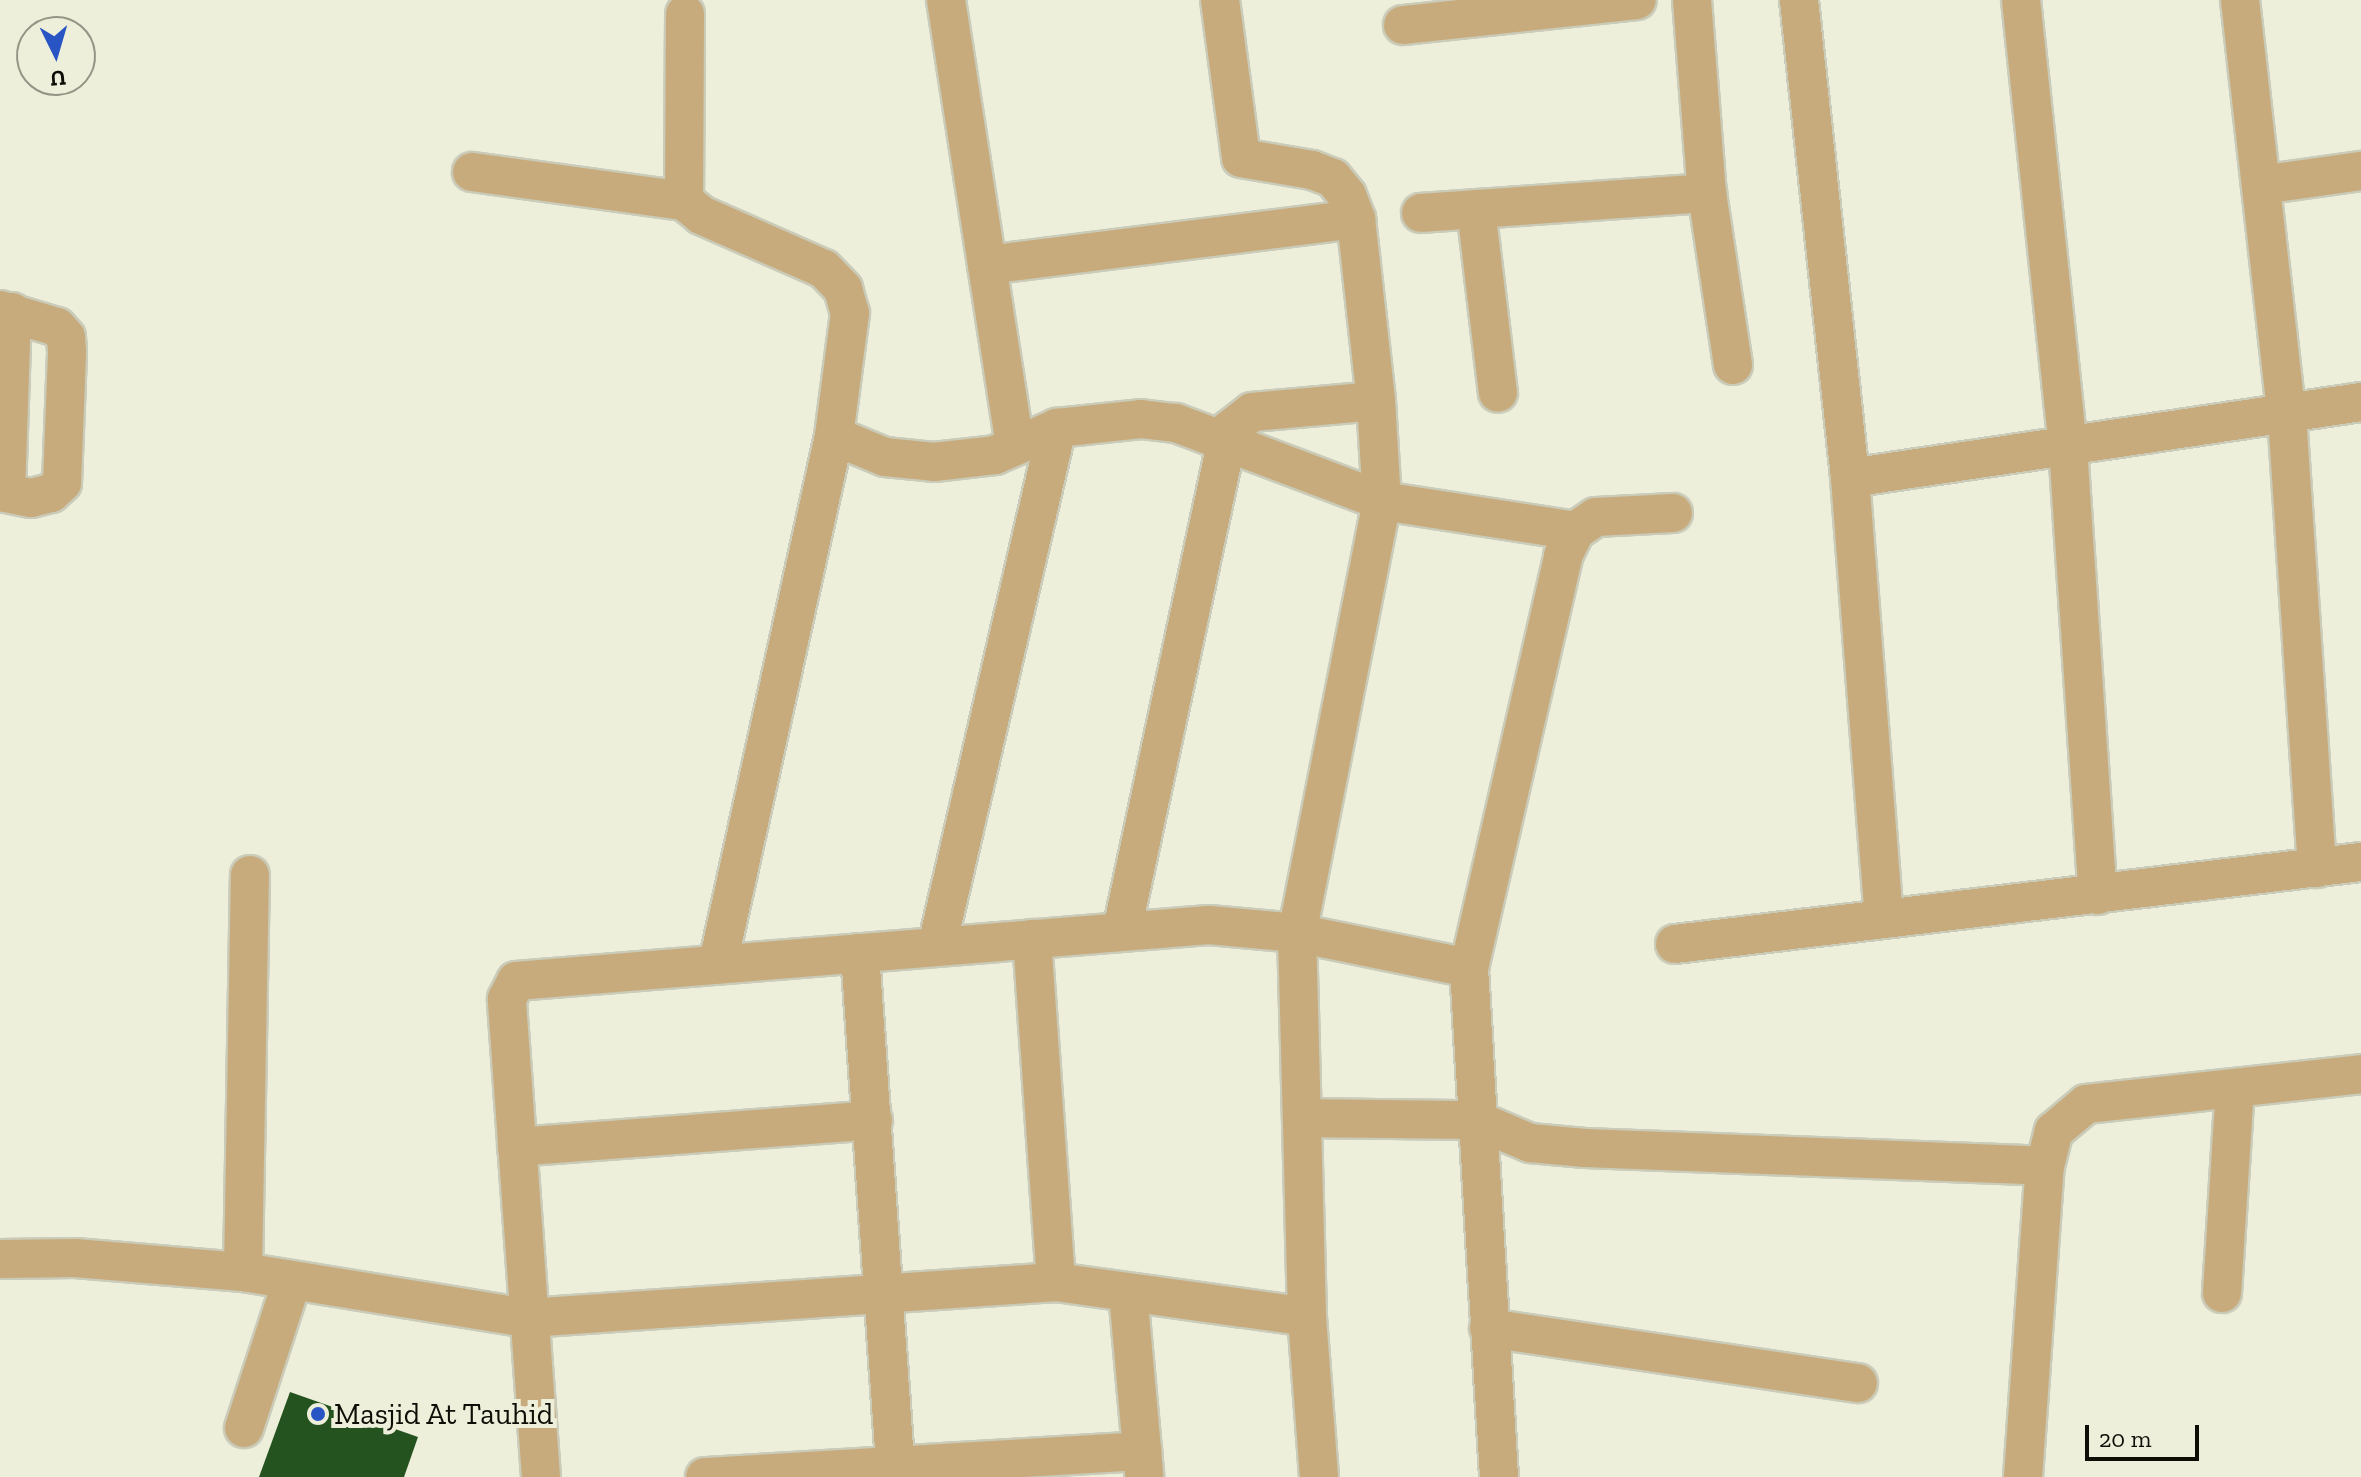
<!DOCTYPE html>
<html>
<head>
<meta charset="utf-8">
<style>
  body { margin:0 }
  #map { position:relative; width:2361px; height:1477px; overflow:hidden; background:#eeefdb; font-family:"Zilla Slab",serif }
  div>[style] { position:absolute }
  .building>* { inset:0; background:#25531f }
  .roads { filter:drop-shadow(2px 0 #cacbb9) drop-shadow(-2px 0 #cacbb9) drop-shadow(0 2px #cacbb9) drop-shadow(0 -2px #cacbb9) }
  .minor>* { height:38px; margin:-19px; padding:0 19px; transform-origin:19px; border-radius:19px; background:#c7ab7c }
  .dots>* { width:22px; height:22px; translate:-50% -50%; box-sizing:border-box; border:4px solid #eeefdb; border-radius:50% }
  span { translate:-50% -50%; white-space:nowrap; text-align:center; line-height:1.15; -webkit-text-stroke:8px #eeefdb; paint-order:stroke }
  .poi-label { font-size:30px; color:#0e0e07 }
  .left { translate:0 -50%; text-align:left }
  .north { position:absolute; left:16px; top:16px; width:80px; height:80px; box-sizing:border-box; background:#eeefdb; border:2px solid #949586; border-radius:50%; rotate:175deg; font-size:22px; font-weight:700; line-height:32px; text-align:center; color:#0e0e07 }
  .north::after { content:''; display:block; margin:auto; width:28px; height:36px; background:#2855c3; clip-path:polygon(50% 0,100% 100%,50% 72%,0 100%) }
  .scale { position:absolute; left:2085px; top:1425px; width:114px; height:36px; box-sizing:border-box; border:4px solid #0e0e07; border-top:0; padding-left:10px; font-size:24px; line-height:28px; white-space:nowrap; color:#0e0e07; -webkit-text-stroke:6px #eeefdb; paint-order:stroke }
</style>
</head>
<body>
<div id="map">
  <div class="building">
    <div style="clip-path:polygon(290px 1392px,418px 1437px,404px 1477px,259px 1477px)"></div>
  </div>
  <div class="roads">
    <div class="minor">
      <div style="left:946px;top:0;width:451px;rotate:81.2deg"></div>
      <div style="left:1220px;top:0;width:159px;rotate:82.4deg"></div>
      <div style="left:1241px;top:158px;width:72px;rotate:9.6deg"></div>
      <div style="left:1312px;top:170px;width:22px;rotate:21deg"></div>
      <div style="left:1333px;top:178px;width:22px;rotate:51deg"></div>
      <div style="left:1347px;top:195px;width:26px;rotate:69deg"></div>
      <div style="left:1356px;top:219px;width:183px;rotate:83.7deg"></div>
      <div style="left:1376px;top:401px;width:100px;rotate:86.6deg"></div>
      <div style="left:1382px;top:501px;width:440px;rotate:101.1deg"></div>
      <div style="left:1297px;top:933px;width:384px;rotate:88.5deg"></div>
      <div style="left:1307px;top:1317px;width:160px;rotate:85.7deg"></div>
      <div style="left:1692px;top:0;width:194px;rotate:85.6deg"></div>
      <div style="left:1707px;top:193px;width:174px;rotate:81.4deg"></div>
      <div style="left:1799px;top:0;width:481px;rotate:83.9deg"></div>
      <div style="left:1850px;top:478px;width:517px;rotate:-8.46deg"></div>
      <div style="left:2021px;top:0;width:450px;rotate:84deg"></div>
      <div style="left:2068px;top:448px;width:448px;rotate:86.2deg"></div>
      <div style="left:2240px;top:0;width:419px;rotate:83.6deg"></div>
      <div style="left:2287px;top:416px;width:453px;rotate:86.2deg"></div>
      <div style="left:685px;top:14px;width:187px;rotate:90.3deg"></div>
      <div style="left:684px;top:201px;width:22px;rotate:39deg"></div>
      <div style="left:701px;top:215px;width:134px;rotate:23.7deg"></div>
      <div style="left:824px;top:269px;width:28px;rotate:46deg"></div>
      <div style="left:843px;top:289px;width:25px;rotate:74deg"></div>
      <div style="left:850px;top:313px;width:124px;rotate:97.4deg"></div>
      <div style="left:834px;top:436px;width:540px;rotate:102.41deg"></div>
      <div style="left:1403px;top:25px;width:235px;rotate:-6.1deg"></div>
      <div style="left:472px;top:172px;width:214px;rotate:7.8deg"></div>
      <div style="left:2261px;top:185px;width:101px;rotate:-8deg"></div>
      <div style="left:1476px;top:209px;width:185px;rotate:83.2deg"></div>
      <div style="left:1421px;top:213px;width:287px;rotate:-4deg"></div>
      <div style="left:987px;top:265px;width:372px;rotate:-7.1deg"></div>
      <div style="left:0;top:310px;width:59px;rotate:16.6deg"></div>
      <div style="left:57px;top:327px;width:13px;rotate:48deg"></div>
      <div style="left:66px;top:337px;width:16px;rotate:86deg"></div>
      <div style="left:67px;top:353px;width:130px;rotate:92.2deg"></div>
      <div style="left:62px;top:483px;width:15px;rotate:138deg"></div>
      <div style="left:51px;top:493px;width:21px;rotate:166deg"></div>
      <div style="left:31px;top:498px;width:32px;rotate:-169deg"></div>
      <div style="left:834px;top:436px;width:55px;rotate:22.4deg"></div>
      <div style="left:885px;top:457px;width:49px;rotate:5.8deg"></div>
      <div style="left:934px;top:462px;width:61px;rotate:-6.5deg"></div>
      <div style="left:995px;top:455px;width:68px;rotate:-23.5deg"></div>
      <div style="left:1057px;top:428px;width:84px;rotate:-6.1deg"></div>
      <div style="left:1141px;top:419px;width:35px;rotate:7deg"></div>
      <div style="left:1176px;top:423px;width:220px;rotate:20.7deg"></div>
      <div style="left:1382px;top:501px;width:195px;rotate:8.8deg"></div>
      <div style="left:1850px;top:478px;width:442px;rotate:85.6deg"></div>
      <div style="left:6px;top:493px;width:181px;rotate:-88.1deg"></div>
      <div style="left:1122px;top:930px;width:511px;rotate:-77.92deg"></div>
      <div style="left:1229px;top:430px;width:29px;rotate:-38deg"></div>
      <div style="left:1252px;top:412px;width:124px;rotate:-5.1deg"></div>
      <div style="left:1032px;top:939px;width:344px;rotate:86deg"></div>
      <div style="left:1675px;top:944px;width:691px;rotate:-6.82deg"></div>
      <div style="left:937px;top:946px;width:532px;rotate:-76.96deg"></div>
      <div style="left:860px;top:953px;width:525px;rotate:86.07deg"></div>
      <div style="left:1302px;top:1118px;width:174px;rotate:0.7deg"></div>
      <div style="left:1476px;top:1120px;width:59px;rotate:23.1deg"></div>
      <div style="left:1530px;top:1143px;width:55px;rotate:5.2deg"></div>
      <div style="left:1585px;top:1148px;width:460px;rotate:2.2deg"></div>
      <div style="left:2045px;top:1166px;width:36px;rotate:-76deg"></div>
      <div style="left:2054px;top:1131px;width:42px;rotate:-40.2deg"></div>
      <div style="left:2086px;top:1104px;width:277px;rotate:-6.2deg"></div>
      <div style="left:517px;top:1147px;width:357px;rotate:-4.3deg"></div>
      <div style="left:0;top:1259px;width:75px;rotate:-0.8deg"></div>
      <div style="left:75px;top:1258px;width:169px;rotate:4.8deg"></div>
      <div style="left:243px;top:1272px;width:289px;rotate:9.2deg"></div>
      <div style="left:528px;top:1318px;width:529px;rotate:-3.9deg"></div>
      <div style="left:1056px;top:1282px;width:253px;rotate:7.9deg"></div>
      <div style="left:243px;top:1272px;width:397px;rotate:-89deg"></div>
      <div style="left:1128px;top:1293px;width:182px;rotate:84.9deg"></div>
      <div style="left:2222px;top:1293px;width:205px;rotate:-86.4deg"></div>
      <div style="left:1489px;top:1328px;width:373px;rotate:8.5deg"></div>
      <div style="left:244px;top:1428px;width:155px;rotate:-71.9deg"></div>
      <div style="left:541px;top:1477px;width:479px;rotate:-94.1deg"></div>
      <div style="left:507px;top:999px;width:20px;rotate:-63deg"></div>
      <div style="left:516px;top:981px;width:695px;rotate:-4.62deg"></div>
      <div style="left:1209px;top:925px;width:88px;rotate:5.2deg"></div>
      <div style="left:1297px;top:933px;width:176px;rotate:11.5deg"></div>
      <div style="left:705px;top:1477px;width:438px;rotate:-3.4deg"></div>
      <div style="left:1499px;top:1477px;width:510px;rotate:-93.37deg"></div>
      <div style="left:1469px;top:968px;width:423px;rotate:-77.1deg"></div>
      <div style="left:1563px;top:556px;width:28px;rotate:-64deg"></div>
      <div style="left:1575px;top:531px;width:25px;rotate:-34deg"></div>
      <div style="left:1596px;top:517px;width:77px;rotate:-3deg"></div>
      <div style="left:2023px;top:1477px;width:312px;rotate:-86deg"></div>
    </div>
  </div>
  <div class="dots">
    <div style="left:318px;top:1414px;background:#2855c3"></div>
  </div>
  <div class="poi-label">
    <span class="left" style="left:334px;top:1414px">Masjid At Tauhid</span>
  </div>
  <div class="north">U</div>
  <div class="scale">20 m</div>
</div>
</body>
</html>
